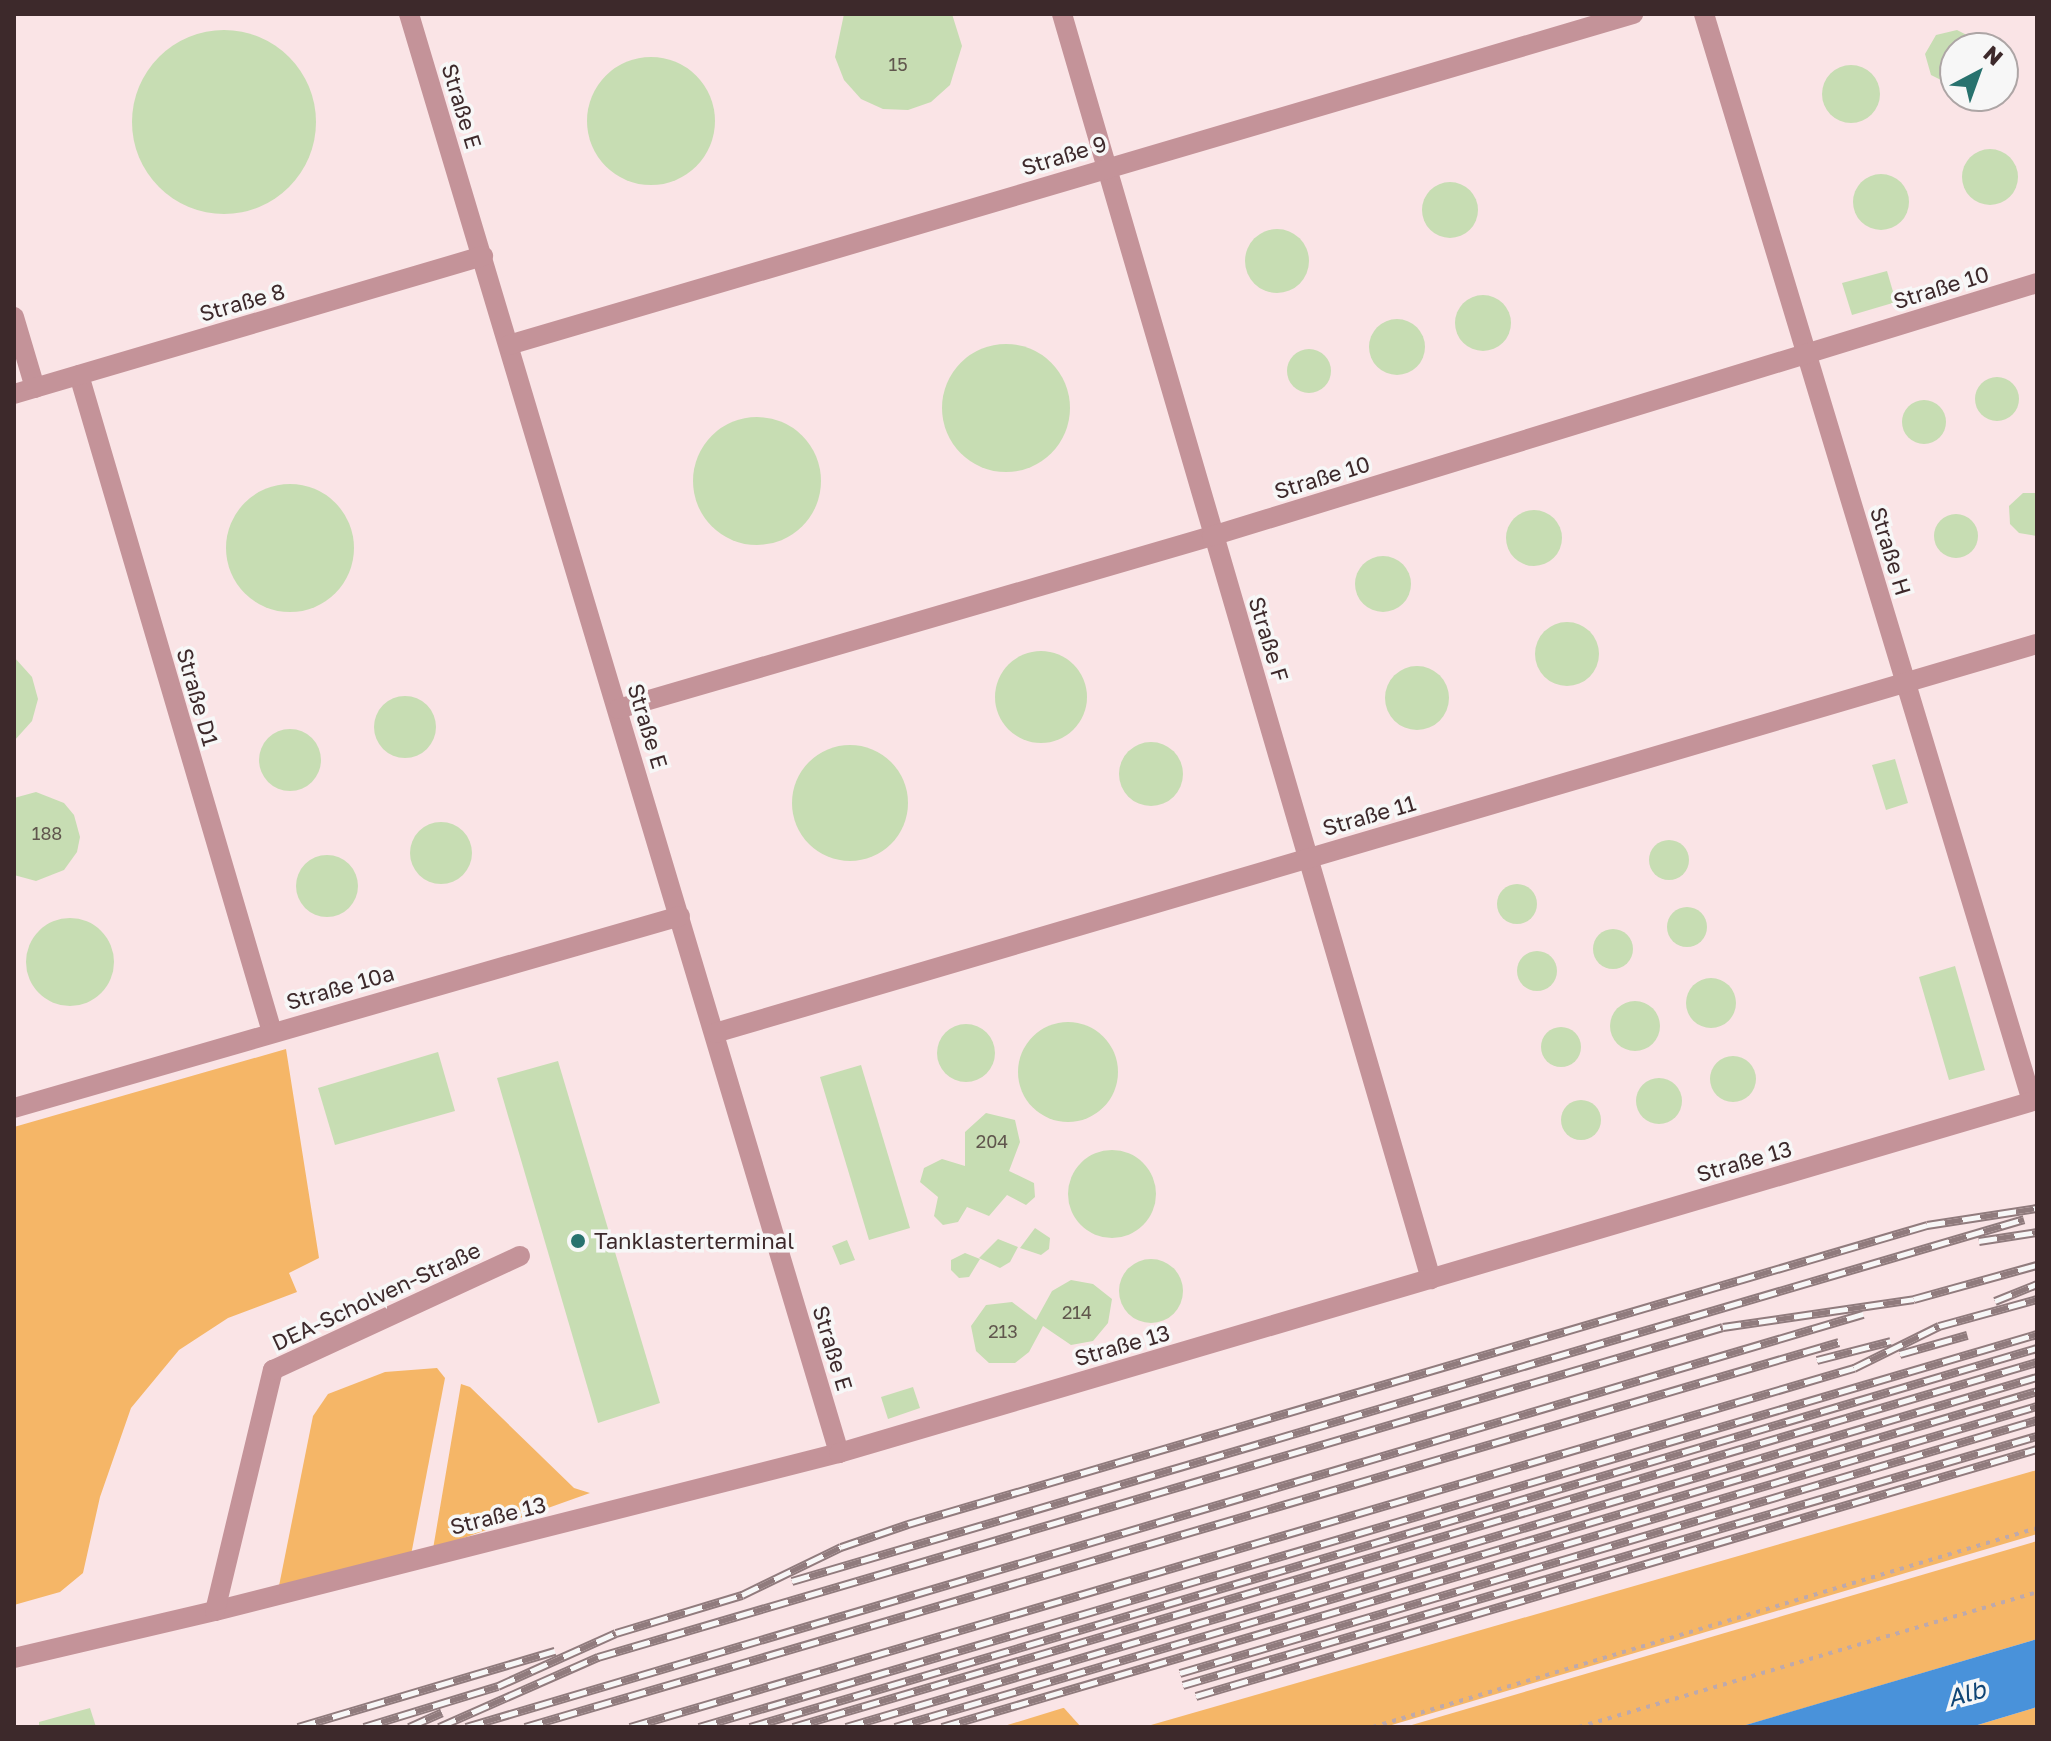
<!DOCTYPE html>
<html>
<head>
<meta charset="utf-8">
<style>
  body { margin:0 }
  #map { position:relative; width:2051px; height:1741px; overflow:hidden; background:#fae4e6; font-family:"Golos Text",sans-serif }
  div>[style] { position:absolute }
  .green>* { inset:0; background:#f5b667 }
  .water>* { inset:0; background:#4992da }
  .building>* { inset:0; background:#c7ddb3 }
  .round { border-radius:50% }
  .path>* { height:4px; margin-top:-2px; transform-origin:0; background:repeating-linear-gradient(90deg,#bea9ab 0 4px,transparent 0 10px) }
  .minor>* { height:20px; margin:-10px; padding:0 10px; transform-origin:10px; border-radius:10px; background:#c49399 }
  .rail>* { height:9px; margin-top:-4.5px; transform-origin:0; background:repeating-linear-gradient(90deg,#f7f7f7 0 18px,#907b7d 0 36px); box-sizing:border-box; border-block:2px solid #907b7d }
  .dots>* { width:22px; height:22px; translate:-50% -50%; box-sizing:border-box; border:4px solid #f7f7f7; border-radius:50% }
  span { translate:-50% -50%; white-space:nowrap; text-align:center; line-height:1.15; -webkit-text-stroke:7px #f7f7f7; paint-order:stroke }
  .number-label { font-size:18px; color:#60564d }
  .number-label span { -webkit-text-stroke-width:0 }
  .street-label { font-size:22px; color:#3d292b }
  .poi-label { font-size:22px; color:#3d292b }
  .left { translate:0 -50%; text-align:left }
  .water-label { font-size:24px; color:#104575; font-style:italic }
  .frame { position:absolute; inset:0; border:16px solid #3d292b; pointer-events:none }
  .north { position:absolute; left:1939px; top:32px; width:80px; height:80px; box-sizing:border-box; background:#f7f7f7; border:2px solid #ada5a5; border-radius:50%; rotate:41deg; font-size:22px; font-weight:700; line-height:32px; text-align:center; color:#3d292b }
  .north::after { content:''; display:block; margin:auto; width:28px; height:36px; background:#28726e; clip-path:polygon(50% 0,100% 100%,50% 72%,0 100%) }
</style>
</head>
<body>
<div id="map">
  <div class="green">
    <div style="clip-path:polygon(286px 1049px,319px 1258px,289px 1273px,297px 1292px,228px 1318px,179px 1350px,131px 1408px,100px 1497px,83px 1573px,60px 1592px,14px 1605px,14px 1127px)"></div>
    <div style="clip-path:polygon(437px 1368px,445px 1378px,411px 1555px,279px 1586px,313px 1416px,328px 1394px,385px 1372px)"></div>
    <div style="clip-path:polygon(461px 1384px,470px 1387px,574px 1488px,590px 1493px,433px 1549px)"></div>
    <div style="clip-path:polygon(2037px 1470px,2037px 1534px,1385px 1727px,1144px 1727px)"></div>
    <div style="clip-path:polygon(2037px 1541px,2037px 1639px,1767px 1719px,1739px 1727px,1405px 1727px)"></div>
    <div style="clip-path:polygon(2037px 1707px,2037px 1727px,1971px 1727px)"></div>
    <div style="clip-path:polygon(1064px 1708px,1081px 1727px,1001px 1727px,1063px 1708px)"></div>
  </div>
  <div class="water">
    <div style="clip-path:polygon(2037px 1639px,2037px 1707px,1971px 1727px,1739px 1727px)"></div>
  </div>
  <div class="building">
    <div style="clip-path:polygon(844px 14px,952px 14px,962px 46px,950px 85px,931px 102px,908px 110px,883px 109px,861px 99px,844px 80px,835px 57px)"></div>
    <div style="clip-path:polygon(1957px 30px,1992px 48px,1955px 48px,1955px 87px,1931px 75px,1925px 54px,1936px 35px)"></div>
    <div class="round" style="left:132px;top:30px;width:184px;height:184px"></div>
    <div class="round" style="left:587px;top:57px;width:128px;height:128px"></div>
    <div class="round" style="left:1822px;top:65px;width:58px;height:58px"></div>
    <div class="round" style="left:1962px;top:149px;width:56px;height:56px"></div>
    <div class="round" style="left:1853px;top:174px;width:56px;height:56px"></div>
    <div class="round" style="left:1422px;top:182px;width:56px;height:56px"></div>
    <div class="round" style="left:1245px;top:229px;width:64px;height:64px"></div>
    <div style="clip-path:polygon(1887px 271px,1896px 302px,1852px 315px,1842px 283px)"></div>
    <div class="round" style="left:1455px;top:295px;width:56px;height:56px"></div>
    <div class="round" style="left:1369px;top:319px;width:56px;height:56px"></div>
    <div class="round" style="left:942px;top:344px;width:128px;height:128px"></div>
    <div class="round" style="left:1287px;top:349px;width:44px;height:44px"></div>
    <div class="round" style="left:1975px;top:377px;width:44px;height:44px"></div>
    <div class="round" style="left:1902px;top:400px;width:44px;height:44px"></div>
    <div class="round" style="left:693px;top:417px;width:128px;height:128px"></div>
    <div class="round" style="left:226px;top:484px;width:128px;height:128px"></div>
    <div style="clip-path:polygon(2023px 493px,2037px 493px,2037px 536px,2019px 533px,2010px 524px,2009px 506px)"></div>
    <div class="round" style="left:1506px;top:510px;width:56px;height:56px"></div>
    <div class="round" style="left:1934px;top:514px;width:44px;height:44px"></div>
    <div class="round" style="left:1355px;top:556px;width:56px;height:56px"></div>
    <div class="round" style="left:1535px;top:622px;width:64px;height:64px"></div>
    <div class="round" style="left:995px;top:651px;width:92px;height:92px"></div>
    <div style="clip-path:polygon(14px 657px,32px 677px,38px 699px,32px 721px,14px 741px)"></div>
    <div class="round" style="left:1385px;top:666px;width:64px;height:64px"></div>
    <div class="round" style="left:374px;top:696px;width:62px;height:62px"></div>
    <div class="round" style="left:259px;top:729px;width:62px;height:62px"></div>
    <div class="round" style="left:1119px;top:742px;width:64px;height:64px"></div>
    <div class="round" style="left:792px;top:745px;width:116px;height:116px"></div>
    <div style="clip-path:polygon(1895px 759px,1908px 803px,1886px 810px,1872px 765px)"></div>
    <div style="clip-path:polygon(36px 792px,64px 803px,74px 815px,80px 837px,77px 852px,64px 870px,36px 881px,14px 875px,14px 798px)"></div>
    <div class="round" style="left:410px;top:822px;width:62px;height:62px"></div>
    <div class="round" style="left:1649px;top:840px;width:40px;height:40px"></div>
    <div class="round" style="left:296px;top:855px;width:62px;height:62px"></div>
    <div class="round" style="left:1497px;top:884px;width:40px;height:40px"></div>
    <div class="round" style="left:1667px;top:907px;width:40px;height:40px"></div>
    <div class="round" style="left:26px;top:918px;width:88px;height:88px"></div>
    <div class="round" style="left:1593px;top:929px;width:40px;height:40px"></div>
    <div class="round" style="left:1517px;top:951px;width:40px;height:40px"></div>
    <div style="clip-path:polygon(1955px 966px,1985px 1070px,1949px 1080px,1919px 977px)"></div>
    <div class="round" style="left:1686px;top:978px;width:50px;height:50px"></div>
    <div class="round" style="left:1610px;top:1001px;width:50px;height:50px"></div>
    <div class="round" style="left:1018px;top:1022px;width:100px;height:100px"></div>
    <div class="round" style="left:937px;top:1024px;width:58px;height:58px"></div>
    <div class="round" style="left:1541px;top:1027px;width:40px;height:40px"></div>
    <div style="clip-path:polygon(438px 1052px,455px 1111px,335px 1145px,318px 1088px)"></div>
    <div class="round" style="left:1710px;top:1056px;width:46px;height:46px"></div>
    <div style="clip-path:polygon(558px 1061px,660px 1403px,598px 1423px,497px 1078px)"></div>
    <div style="clip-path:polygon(861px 1065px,910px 1228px,869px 1240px,820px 1077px)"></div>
    <div class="round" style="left:1636px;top:1078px;width:46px;height:46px"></div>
    <div class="round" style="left:1561px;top:1100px;width:40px;height:40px"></div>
    <div style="clip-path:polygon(986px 1113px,1015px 1120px,1020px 1142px,1009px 1171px,1034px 1183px,1035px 1197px,1026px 1205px,1007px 1195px,989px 1216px,967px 1207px,958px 1222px,943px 1225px,934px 1216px,938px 1197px,920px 1182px,924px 1168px,942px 1159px,965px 1166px,965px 1132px)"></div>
    <div class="round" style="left:1068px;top:1150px;width:88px;height:88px"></div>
    <div style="clip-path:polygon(1035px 1228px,1050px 1238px,1049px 1249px,1041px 1255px,1020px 1248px)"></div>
    <div style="clip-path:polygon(998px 1239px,1018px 1247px,1010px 1262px,1000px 1268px,979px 1258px)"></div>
    <div style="clip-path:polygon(847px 1240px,855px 1260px,840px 1265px,832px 1246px)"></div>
    <div style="clip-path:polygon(965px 1253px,980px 1259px,969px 1277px,959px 1278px,951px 1270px,951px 1260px)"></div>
    <div class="round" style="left:1119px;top:1259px;width:64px;height:64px"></div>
    <div style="clip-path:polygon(1071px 1280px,1093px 1284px,1112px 1299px,1108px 1323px,1093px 1341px,1071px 1345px,1043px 1326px,1029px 1352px,1015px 1363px,989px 1363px,976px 1351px,971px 1326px,986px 1305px,1012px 1302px,1036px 1320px,1052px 1291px)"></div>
    <div style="clip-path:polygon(913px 1387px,920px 1408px,888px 1419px,881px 1397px)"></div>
    <div style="clip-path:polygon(90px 1708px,96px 1727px,39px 1727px,39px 1722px)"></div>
  </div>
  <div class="path">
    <div style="left:1373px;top:1727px;width:693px;rotate:-16.68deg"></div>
    <div style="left:1579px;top:1727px;width:477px;rotate:-16.4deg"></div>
  </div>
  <div class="minor">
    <div style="left:409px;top:14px;width:1502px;rotate:73.36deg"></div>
    <div style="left:1062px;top:14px;width:1318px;rotate:73.74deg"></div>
    <div style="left:1704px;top:14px;width:1135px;rotate:73.21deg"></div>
    <div style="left:14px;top:317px;width:74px;rotate:73.5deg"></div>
    <div style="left:509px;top:345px;width:1172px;rotate:-16.41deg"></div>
    <div style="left:79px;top:375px;width:685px;rotate:73.63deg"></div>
    <div style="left:14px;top:394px;width:489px;rotate:-16.4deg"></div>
    <div style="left:618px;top:709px;width:619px;rotate:-16.24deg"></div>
    <div style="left:1212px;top:536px;width:863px;rotate:-17.05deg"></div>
    <div style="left:715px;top:1033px;width:1378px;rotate:-16.4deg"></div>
    <div style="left:14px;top:1108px;width:693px;rotate:-16.08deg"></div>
    <div style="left:215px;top:1611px;width:644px;rotate:-14.21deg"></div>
    <div style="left:839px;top:1453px;width:1249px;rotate:-16.42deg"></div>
    <div style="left:14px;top:1658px;width:206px;rotate:-13.2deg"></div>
    <div style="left:215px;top:1611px;width:248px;rotate:-76.5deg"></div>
    <div style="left:273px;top:1370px;width:272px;rotate:-24.8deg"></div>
  </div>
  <div class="rail">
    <div style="left:1979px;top:1241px;width:59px;rotate:-8.8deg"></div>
    <div style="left:1995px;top:1301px;width:45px;rotate:-22deg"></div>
    <div style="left:1900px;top:1354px;width:70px;rotate:-15.8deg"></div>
    <div style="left:1817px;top:1360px;width:76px;rotate:-14.4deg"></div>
    <div style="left:792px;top:1581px;width:1284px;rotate:-16.37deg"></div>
    <div style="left:1180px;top:1673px;width:894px;rotate:-16.45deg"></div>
    <div style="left:1183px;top:1685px;width:890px;rotate:-16.26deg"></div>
    <div style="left:1196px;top:1696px;width:877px;rotate:-16.37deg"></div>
    <div style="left:298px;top:1727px;width:268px;rotate:-16.5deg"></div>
    <div style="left:364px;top:1727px;width:140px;rotate:-17deg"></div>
    <div style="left:498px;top:1686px;width:129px;rotate:-24.2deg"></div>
    <div style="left:616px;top:1633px;width:132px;rotate:-16.8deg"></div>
    <div style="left:742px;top:1595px;width:110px;rotate:-25.9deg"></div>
    <div style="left:841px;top:1547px;width:71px;rotate:-18.9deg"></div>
    <div style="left:908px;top:1524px;width:1062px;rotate:-16.35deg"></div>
    <div style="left:1927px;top:1225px;width:111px;rotate:-8.8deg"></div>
    <div style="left:409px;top:1727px;width:36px;rotate:-24deg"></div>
    <div style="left:439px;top:1727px;width:174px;rotate:-23.8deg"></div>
    <div style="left:598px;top:1657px;width:1172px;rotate:-16.35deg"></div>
    <div style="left:1723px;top:1327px;width:193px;rotate:-8.3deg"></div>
    <div style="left:1914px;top:1299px;width:128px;rotate:-15.5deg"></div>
    <div style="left:466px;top:1727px;width:1457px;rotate:-16.47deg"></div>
    <div style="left:525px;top:1727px;width:1369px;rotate:-16.33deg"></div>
    <div style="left:630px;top:1727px;width:1276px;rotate:-16.35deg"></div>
    <div style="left:1854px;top:1368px;width:95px;rotate:-26.3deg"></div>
    <div style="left:1939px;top:1326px;width:102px;rotate:-15.4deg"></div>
    <div style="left:699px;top:1727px;width:1395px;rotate:-16.37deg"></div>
    <div style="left:750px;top:1727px;width:1342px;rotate:-16.41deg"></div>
    <div style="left:793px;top:1727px;width:1296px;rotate:-16.35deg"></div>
    <div style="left:846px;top:1727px;width:1241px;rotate:-16.38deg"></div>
    <div style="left:895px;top:1727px;width:1190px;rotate:-16.39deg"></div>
    <div style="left:942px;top:1727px;width:1141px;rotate:-16.34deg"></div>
  </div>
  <div class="dots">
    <div style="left:578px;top:1241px;background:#28726e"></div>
  </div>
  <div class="number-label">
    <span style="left:898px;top:64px">15</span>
    <span style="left:47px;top:833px">188</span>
    <span style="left:992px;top:1141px">204</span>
    <span style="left:1077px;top:1312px">214</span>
    <span style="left:1003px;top:1331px">213</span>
  </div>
  <div class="street-label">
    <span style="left:462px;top:106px;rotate:73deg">Straße E</span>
    <span style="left:1064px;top:155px;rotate:-17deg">Straße 9</span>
    <span style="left:1941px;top:287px;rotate:-17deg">Straße 10</span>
    <span style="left:242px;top:302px;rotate:-16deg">Straße 8</span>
    <span style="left:1322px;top:477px;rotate:-17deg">Straße 10</span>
    <span style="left:1891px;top:551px;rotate:73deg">Straße H</span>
    <span style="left:1269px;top:639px;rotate:73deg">Straße F</span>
    <span style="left:198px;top:697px;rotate:74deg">Straße D1</span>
    <span style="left:648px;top:726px;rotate:73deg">Straße E</span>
    <span style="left:1369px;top:815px;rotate:-16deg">Straße 11</span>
    <span style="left:340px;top:987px;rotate:-16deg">Straße 10a</span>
    <span style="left:1744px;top:1161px;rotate:-16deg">Straße 13</span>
    <span style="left:376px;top:1296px;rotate:-25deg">DEA-Scholven-Straße</span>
    <span style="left:1122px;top:1345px;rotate:-16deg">Straße 13</span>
    <span style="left:833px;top:1348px;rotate:73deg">Straße E</span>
    <span style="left:498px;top:1515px;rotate:-14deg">Straße 13</span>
  </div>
  <div class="poi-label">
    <span class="left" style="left:594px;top:1241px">Tanklasterterminal</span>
  </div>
  <div class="water-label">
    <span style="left:1966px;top:1693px;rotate:-16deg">Alb</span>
  </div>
  <div class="frame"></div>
  <div class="north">N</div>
</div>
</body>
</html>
